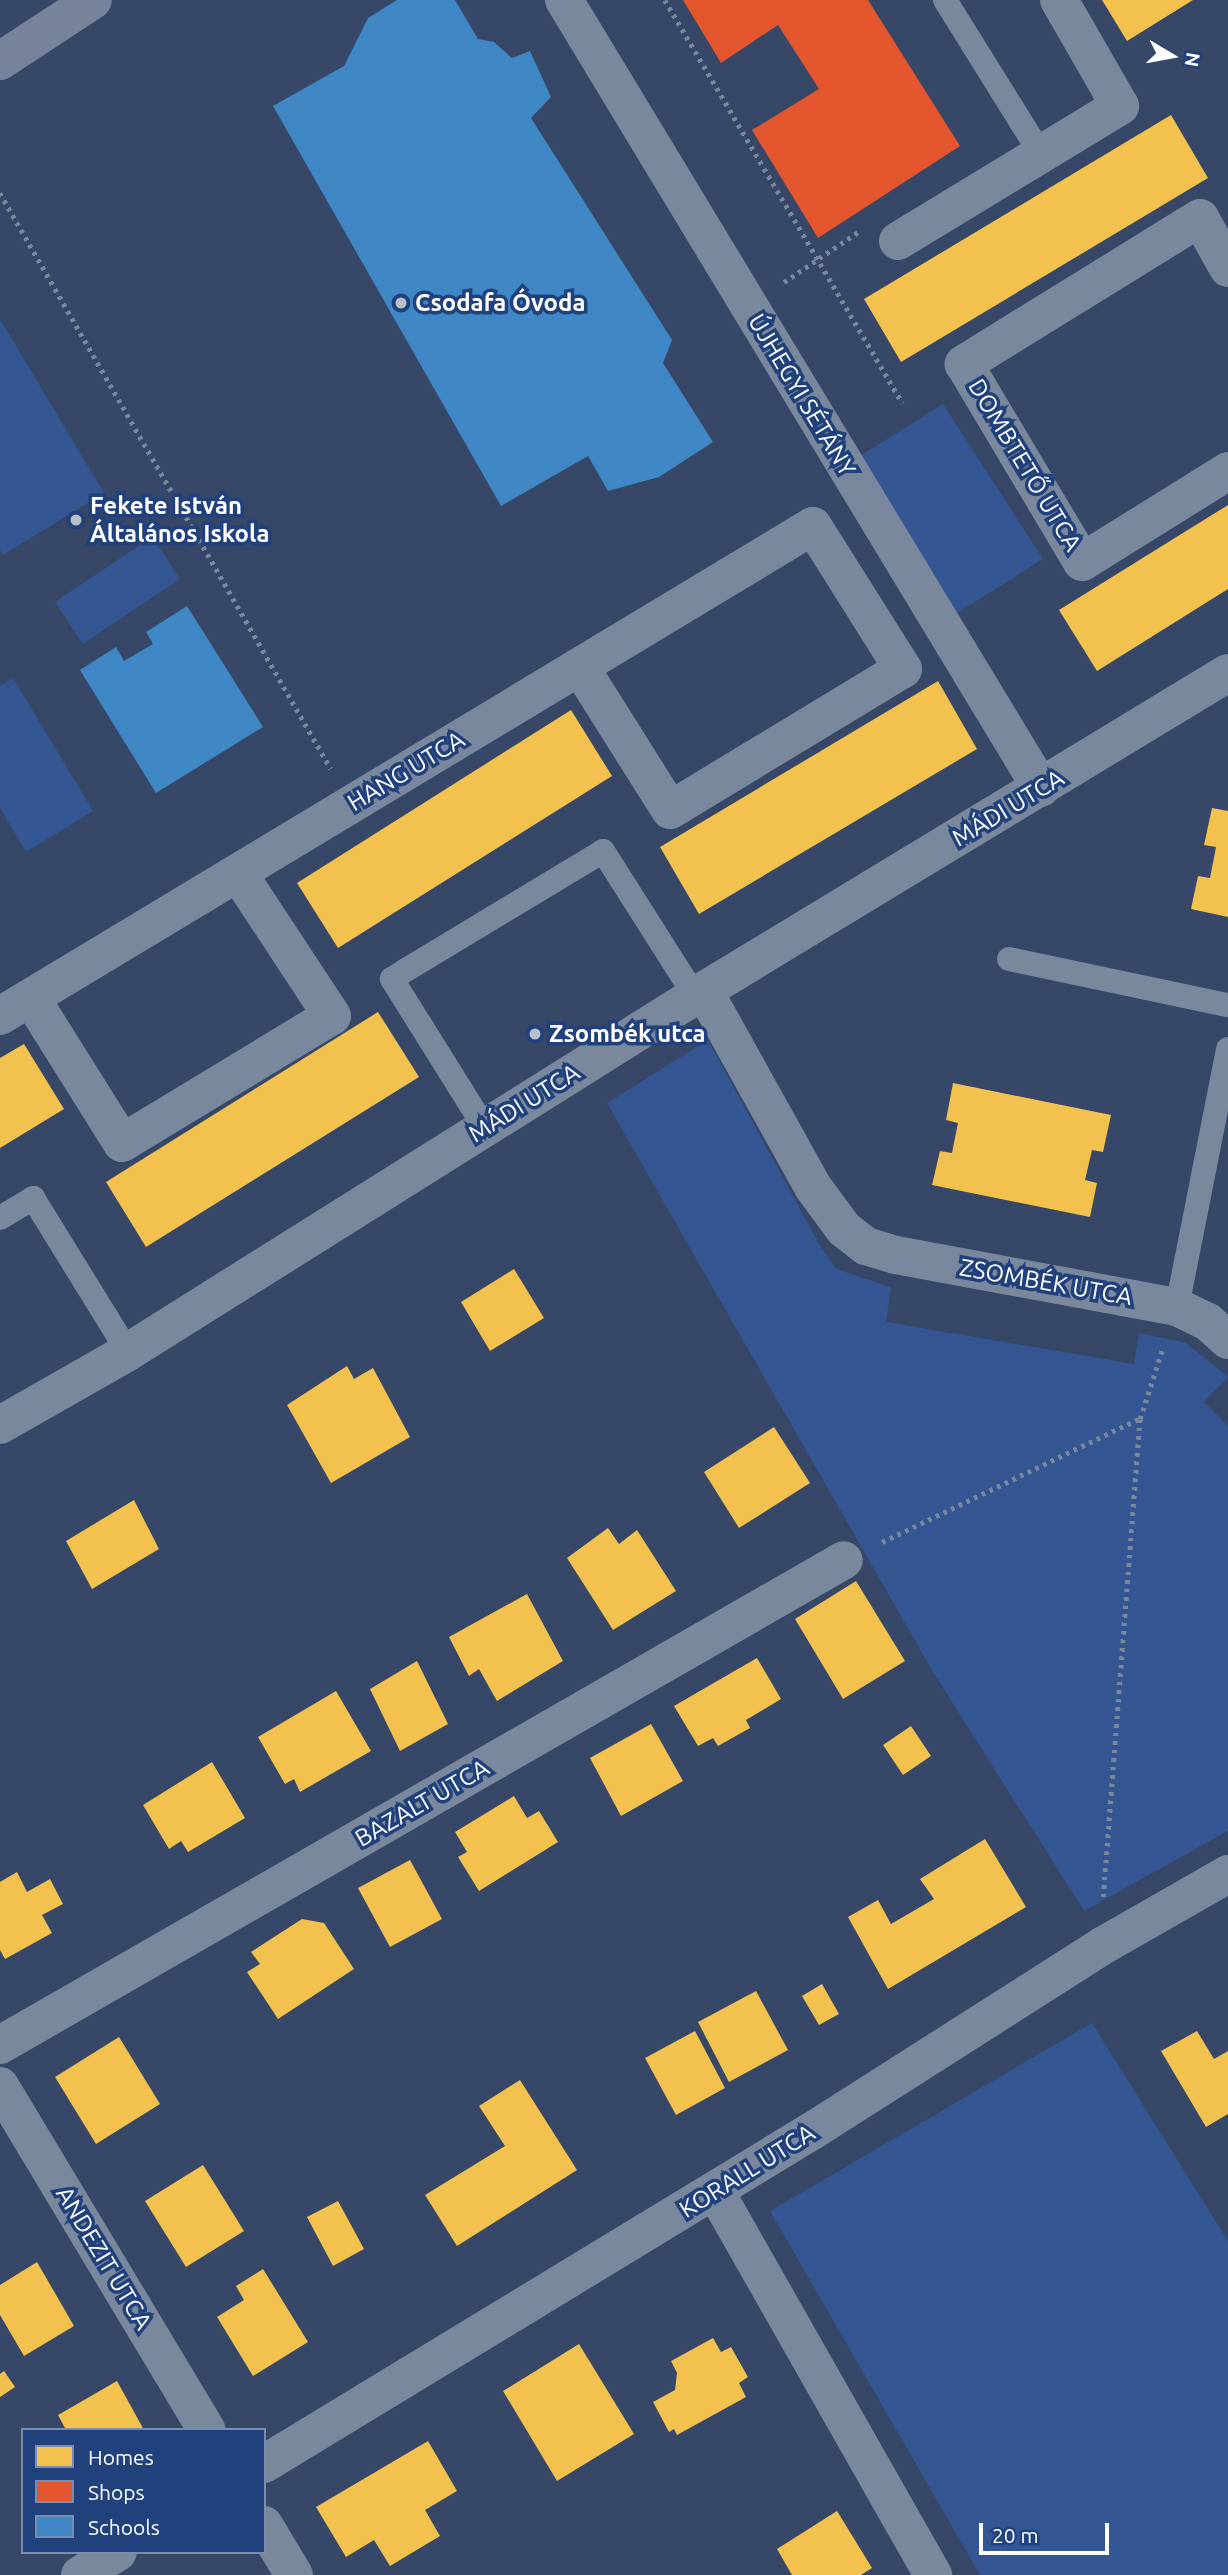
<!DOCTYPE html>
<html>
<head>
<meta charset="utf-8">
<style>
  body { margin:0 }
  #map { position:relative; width:1228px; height:2575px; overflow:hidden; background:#364767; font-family:Ubuntu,sans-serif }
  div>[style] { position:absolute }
  .green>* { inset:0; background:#345793 }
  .homes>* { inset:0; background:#f2c14e }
  .shops>* { inset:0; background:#e4572e }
  .schools>* { inset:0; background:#3f88c5 }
  .path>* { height:4.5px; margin-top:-2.25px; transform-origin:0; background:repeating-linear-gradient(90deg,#7a889e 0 3.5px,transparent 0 8.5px) }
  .lane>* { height:24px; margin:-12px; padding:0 12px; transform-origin:12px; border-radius:12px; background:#7a889e }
  .street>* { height:38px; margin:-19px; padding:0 19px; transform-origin:19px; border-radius:19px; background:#7a889e }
  .secondary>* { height:38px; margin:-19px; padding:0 19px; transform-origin:19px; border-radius:19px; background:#77839a }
  .dots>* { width:19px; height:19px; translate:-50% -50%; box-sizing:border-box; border:4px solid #21417c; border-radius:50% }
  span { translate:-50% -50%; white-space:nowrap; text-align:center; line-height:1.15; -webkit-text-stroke:7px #21417c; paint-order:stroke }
  .poi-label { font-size:24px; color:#fff; font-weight:700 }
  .left { translate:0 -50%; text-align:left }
  .street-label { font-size:24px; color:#fff }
  .legend { position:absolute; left:21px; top:2428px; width:245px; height:126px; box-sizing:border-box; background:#21417c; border:2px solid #7a8db0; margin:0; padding:9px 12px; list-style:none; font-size:21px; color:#fff }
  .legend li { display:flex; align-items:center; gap:14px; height:35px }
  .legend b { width:35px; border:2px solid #7a8db0 }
  .north { position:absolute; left:1137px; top:21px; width:70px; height:70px; -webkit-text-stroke:5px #21417c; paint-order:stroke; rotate:100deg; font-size:19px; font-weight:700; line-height:28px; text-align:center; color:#fff }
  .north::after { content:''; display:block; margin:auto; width:24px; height:32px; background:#fff; clip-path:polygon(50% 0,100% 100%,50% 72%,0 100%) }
  .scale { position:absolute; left:979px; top:2523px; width:130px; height:32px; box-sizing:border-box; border:4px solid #fff; border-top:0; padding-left:9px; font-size:21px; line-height:24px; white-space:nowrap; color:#fff; -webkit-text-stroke:5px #21417c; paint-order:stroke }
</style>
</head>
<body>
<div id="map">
  <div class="green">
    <div style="clip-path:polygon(0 319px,104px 493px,3px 555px,0 550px)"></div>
    <div style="clip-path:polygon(943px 404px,1043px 559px,954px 615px,857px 458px)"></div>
    <div style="clip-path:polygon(152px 537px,180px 579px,83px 644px,55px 602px)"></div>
    <div style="clip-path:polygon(13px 678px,93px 811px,26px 852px,0 808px,0 686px)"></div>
    <div style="clip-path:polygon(708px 1040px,819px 1244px,836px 1269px,891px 1287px,886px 1322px,1134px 1364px,1139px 1333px,1186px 1343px,1228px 1377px,1204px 1402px,1228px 1426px,1228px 1831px,1084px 1911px,933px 1672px,607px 1103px)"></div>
    <div style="clip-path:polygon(1092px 2023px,1228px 2241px,1228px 2575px,980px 2575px,770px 2211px)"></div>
  </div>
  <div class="homes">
    <div style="clip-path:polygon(1102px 0,1193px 0,1127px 41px)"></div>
    <div style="clip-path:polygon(1171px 115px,1208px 178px,901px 362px,864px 299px)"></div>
    <div style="clip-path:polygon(1228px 505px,1228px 589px,1097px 671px,1059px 610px)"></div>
    <div style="clip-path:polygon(938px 681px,977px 749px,699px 914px,660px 847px)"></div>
    <div style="clip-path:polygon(571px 710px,612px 776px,338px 948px,297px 883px)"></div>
    <div style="clip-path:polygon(1212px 808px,1228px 811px,1228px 917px,1191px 909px,1198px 876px,1210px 878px,1216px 847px,1204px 845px)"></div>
    <div style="clip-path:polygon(378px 1012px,419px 1077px,146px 1247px,106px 1182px)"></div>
    <div style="clip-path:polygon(24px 1044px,64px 1109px,0 1148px,0 1058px)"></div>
    <div style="clip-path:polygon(953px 1083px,1111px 1115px,1103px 1152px,1092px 1150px,1085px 1180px,1097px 1183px,1090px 1217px,932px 1185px,940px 1151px,952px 1153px,958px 1123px,946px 1120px)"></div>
    <div style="clip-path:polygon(514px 1269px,544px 1318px,490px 1351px,461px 1302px)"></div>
    <div style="clip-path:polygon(347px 1366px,354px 1379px,373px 1368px,410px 1437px,331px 1483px,287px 1405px)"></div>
    <div style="clip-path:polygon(774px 1427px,810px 1483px,739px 1528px,704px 1472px)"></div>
    <div style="clip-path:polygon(134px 1500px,159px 1549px,92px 1589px,66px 1541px)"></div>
    <div style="clip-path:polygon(608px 1528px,619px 1544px,637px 1530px,676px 1591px,613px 1630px,567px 1558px)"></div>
    <div style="clip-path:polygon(856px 1581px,905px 1661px,843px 1699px,795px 1619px)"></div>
    <div style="clip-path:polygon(527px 1594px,563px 1661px,497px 1701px,479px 1669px,469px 1676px,449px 1637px)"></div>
    <div style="clip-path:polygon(757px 1658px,781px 1699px,746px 1720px,750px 1728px,718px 1746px,713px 1738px,698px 1746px,674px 1706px)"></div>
    <div style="clip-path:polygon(417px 1661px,448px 1724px,400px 1751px,370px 1689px)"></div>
    <div style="clip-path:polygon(336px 1691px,371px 1751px,300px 1792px,294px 1779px,285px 1784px,258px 1737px)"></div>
    <div style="clip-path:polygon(651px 1724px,683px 1781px,621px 1816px,590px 1758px)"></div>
    <div style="clip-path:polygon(911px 1726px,931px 1756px,903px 1775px,883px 1745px)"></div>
    <div style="clip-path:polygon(212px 1762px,245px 1818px,188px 1852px,181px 1841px,169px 1849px,143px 1805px)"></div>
    <div style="clip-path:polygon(514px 1796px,527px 1818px,539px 1811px,558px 1842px,479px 1891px,458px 1857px,467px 1852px,455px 1832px)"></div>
    <div style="clip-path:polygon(985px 1839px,1026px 1907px,888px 1989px,848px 1917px,878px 1900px,891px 1924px,934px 1899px,920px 1879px)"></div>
    <div style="clip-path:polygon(410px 1860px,442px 1919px,390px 1947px,358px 1888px)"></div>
    <div style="clip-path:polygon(17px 1872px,27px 1892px,50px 1879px,63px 1904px,42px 1915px,52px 1933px,5px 1959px,0 1950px,0 1882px)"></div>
    <div style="clip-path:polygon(302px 1919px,324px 1923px,354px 1969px,278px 2019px,247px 1972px,260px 1964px,251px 1952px)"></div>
    <div style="clip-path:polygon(822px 1984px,839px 2014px,819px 2025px,802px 1996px)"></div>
    <div style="clip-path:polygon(756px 1991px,788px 2050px,729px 2082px,698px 2022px)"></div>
    <div style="clip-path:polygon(695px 2031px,725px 2088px,676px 2115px,645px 2058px)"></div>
    <div style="clip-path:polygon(1197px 2031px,1214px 2059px,1228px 2051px,1228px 2114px,1206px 2127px,1161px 2051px)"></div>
    <div style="clip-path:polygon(119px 2037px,160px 2104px,96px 2144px,55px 2077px)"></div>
    <div style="clip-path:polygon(520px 2080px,577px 2170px,457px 2246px,425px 2195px,505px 2146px,479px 2106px)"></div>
    <div style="clip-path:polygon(203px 2165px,244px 2231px,186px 2267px,145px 2201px)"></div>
    <div style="clip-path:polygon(338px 2201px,364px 2249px,333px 2266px,307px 2217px)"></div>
    <div style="clip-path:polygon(37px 2262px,74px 2326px,24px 2356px,0 2315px,0 2285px)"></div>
    <div style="clip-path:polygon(263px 2269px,308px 2342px,253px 2376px,217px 2317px,244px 2300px,236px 2286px)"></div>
    <div style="clip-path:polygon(713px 2338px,721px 2352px,731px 2347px,748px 2377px,739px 2383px,746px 2397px,677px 2435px,674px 2429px,669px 2432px,653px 2402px,675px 2390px,677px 2373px,671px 2361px)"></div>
    <div style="clip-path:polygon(579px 2344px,634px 2434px,557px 2481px,503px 2391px)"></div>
    <div style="clip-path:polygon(4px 2371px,15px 2387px,0 2397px,0 2374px)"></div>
    <div style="clip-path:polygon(117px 2381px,144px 2430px,66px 2430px,58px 2415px)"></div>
    <div style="clip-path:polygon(428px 2441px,457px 2491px,425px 2510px,440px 2536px,390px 2566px,374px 2540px,346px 2557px,316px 2507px)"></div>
    <div style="clip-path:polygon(837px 2511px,872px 2568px,861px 2575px,792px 2575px,777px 2549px)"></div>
  </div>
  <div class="shops">
    <div style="clip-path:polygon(683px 0,868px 0,960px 146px,818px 238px,752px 130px,819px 89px,778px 25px,721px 63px)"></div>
  </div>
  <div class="schools">
    <div style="clip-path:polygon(397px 0,455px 0,478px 39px,494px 42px,512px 58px,530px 51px,551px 97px,531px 118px,672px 340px,663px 363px,713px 442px,659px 477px,608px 491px,588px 456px,501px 506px,273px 106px,344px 66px,368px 18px)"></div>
    <div style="clip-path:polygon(187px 606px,263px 727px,156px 793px,80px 670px,116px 647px,124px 661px,153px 644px,146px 632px)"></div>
  </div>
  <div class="path">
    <div style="left:665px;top:0;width:468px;rotate:59.5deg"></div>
    <div style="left:0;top:193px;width:664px;rotate:60.12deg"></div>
    <div style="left:784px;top:282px;width:89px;rotate:-34deg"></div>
    <div style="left:882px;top:1542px;width:285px;rotate:-25.6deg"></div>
    <div style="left:1103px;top:1897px;width:479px;rotate:-85.6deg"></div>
    <div style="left:1140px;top:1419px;width:76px;rotate:-72.3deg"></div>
  </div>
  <div class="lane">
    <div style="left:945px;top:0;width:181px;rotate:58.1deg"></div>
    <div style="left:1009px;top:959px;width:224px;rotate:11.9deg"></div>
    <div style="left:485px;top:1128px;width:176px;rotate:-122deg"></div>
    <div style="left:392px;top:979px;width:17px;rotate:-33deg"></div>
    <div style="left:406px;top:970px;width:230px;rotate:-31.1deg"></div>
    <div style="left:603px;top:851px;width:172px;rotate:57.6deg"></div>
    <div style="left:0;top:1218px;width:39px;rotate:-31deg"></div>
    <div style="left:33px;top:1198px;width:181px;rotate:58.3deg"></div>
    <div style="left:1177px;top:1307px;width:263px;rotate:-78.8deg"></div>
  </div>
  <div class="street">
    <div style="left:564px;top:0;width:921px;rotate:58.81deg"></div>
    <div style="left:898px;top:241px;width:260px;rotate:-31.3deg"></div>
    <div style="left:1120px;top:106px;width:122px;rotate:-119.9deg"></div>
    <div style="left:1228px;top:268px;width:57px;rotate:-119.2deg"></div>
    <div style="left:1200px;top:218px;width:278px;rotate:148.3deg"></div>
    <div style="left:964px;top:364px;width:230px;rotate:59.2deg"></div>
    <div style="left:1082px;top:562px;width:172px;rotate:-31.9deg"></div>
    <div style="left:704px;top:991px;width:224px;rotate:60.9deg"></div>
    <div style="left:813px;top:1187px;width:52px;rotate:53.6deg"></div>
    <div style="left:844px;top:1229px;width:28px;rotate:38deg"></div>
    <div style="left:866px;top:1246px;width:31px;rotate:17deg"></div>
    <div style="left:896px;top:1255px;width:286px;rotate:10.5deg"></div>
    <div style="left:1177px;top:1307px;width:34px;rotate:26deg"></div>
    <div style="left:1208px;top:1322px;width:27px;rotate:42deg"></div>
    <div style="left:31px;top:998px;width:171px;rotate:57.9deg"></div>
    <div style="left:122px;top:1143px;width:245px;rotate:-31.2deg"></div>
    <div style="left:332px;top:1016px;width:171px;rotate:-123.3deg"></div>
    <div style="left:0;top:1016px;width:949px;rotate:-31.08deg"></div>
    <div style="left:813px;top:526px;width:169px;rotate:57.8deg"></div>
    <div style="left:903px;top:669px;width:272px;rotate:148.8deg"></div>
    <div style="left:670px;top:810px;width:169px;rotate:-122.2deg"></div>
    <div style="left:0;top:1425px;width:147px;rotate:-29.7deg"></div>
    <div style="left:128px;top:1352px;width:669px;rotate:-32.12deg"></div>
    <div style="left:695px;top:996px;width:623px;rotate:-31.22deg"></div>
    <div style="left:0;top:2045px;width:973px;rotate:-29.88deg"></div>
    <div style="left:0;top:2086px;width:401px;rotate:59deg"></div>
    <div style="left:715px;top:2191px;width:442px;rotate:60.4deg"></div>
    <div style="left:264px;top:2464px;width:641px;rotate:-31.29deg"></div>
    <div style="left:812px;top:2131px;width:346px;rotate:-32.5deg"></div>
    <div style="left:1104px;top:1945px;width:143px;rotate:-29.8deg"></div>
    <div style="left:264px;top:2525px;width:58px;rotate:59deg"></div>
    <div style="left:80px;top:2575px;width:44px;rotate:-31.2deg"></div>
  </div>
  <div class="secondary">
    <div style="left:0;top:61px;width:111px;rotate:-33.3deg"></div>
  </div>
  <div class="dots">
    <div style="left:401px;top:303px;background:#b9bfca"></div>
    <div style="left:76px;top:520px;background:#b9bfca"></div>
    <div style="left:535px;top:1034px;background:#b9bfca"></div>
  </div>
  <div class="poi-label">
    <span class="left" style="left:415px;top:303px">Csodafa Óvoda</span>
    <span class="left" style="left:90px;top:520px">Fekete István<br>Általános Iskola</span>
    <span class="left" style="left:549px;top:1034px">Zsombék utca</span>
  </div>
  <div class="street-label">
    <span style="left:802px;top:395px;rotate:59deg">ÚJHEGYI SÉTÁNY</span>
    <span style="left:1025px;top:465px;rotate:59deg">DOMBTETŐ UTCA</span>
    <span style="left:406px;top:771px;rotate:-31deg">HANG UTCA</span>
    <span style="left:1008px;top:808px;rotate:-31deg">MÁDI UTCA</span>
    <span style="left:524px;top:1103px;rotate:-32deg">MÁDI UTCA</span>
    <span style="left:1046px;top:1282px;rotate:10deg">ZSOMBÉK UTCA</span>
    <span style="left:422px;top:1803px;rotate:-30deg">BAZALT UTCA</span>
    <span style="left:747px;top:2171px;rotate:-32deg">KORALL UTCA</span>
    <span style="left:104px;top:2258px;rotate:59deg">ANDEZIT UTCA</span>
  </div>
  <ul class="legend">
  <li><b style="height:19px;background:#f2c14e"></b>Homes</li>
  <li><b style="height:19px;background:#e4572e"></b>Shops</li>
  <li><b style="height:19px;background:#3f88c5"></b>Schools</li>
  </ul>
  <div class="north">N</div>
  <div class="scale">20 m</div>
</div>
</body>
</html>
